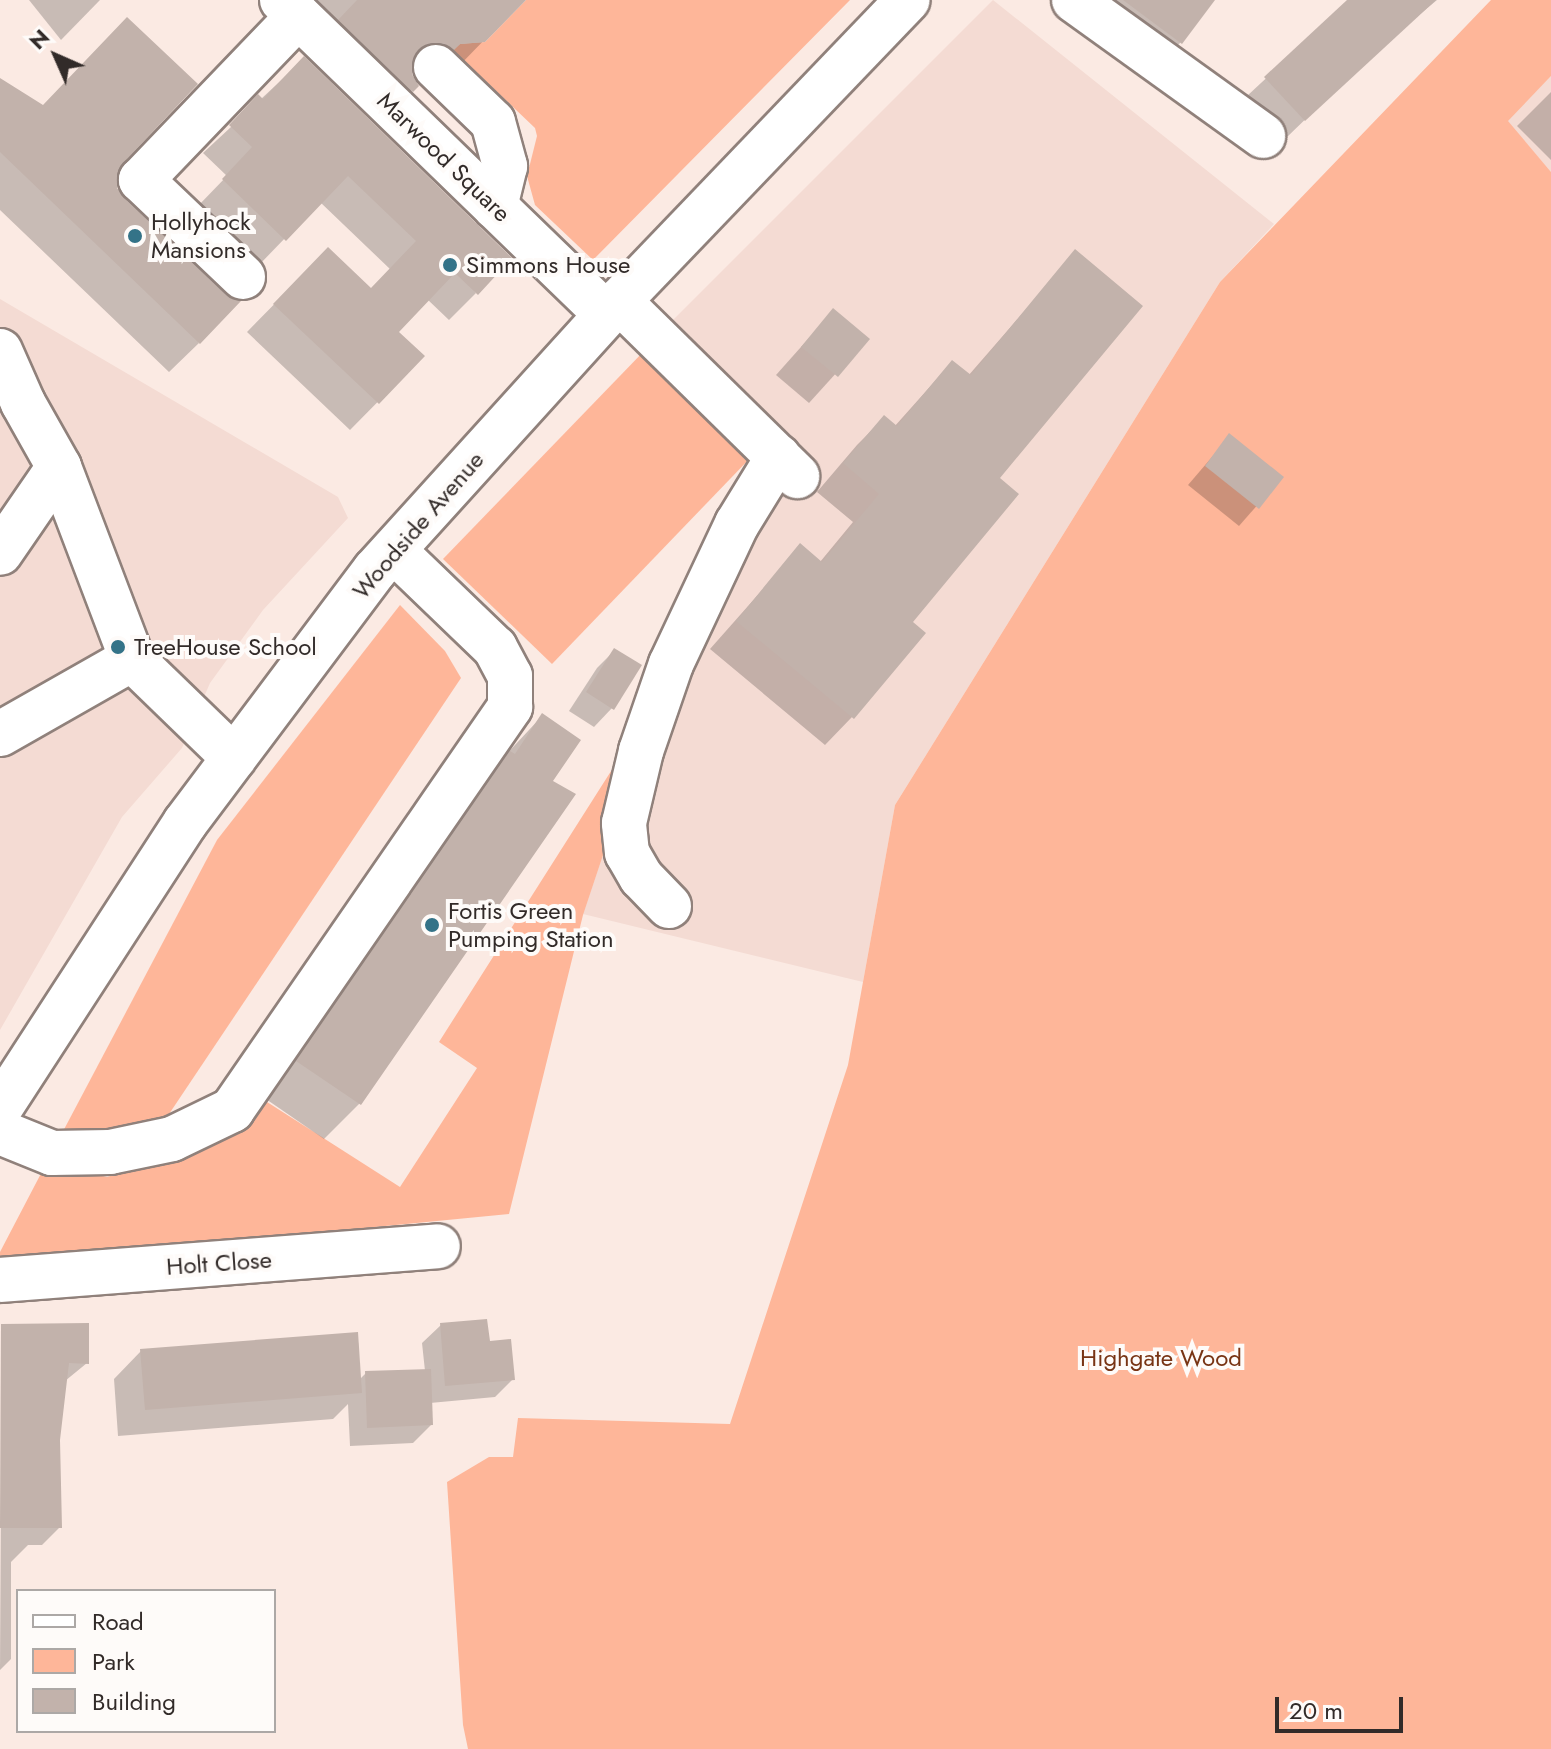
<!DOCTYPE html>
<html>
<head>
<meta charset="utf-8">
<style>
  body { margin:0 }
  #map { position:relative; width:1551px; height:1749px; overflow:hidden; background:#fbeae3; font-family:Jost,sans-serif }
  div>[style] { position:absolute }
  .built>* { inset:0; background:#f4dbd3 }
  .green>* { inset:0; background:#feb699 }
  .shadow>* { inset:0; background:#0003 }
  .building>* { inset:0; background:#c2b2ab }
  .roads { filter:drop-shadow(2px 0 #90817b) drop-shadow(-2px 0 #90817b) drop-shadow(0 2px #90817b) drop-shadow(0 -2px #90817b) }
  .minor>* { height:44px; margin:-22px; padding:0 22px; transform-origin:22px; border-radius:22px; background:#fff }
  .dots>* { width:22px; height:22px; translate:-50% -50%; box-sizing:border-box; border:4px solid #fefbf9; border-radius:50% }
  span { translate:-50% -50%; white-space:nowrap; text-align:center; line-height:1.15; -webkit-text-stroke:8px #fefbf9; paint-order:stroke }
  .street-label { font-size:24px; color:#322b29 }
  .poi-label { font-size:24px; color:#322b29 }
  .left { translate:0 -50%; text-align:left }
  .park-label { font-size:24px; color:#783414 }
  .legend { position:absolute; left:16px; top:1589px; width:260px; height:144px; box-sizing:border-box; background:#fefbf9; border:2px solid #aca8a6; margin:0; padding:10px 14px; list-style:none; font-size:24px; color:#322b29 }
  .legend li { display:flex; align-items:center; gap:16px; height:40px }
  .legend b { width:40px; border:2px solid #aca8a6 }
  .north { position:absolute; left:16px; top:16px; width:80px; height:80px; -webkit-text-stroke:6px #fefbf9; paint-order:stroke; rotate:315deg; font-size:22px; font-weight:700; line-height:32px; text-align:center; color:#322b29 }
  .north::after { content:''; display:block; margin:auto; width:28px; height:36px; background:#322b29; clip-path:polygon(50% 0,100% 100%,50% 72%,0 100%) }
  .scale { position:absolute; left:1275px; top:1697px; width:128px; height:36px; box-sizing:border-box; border:4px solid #322b29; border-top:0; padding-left:10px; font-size:24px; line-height:28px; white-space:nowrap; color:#322b29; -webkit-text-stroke:6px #fefbf9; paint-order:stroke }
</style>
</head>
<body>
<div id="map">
  <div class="built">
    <div style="clip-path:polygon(993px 0,1274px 224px,1220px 282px,895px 805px,863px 982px,583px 914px,653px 705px,755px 453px,656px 337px)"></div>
    <div style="clip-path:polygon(1551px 76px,1551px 172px,1507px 121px)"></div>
    <div style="clip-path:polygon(0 299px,338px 497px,348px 518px,263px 610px,210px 683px,182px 748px,122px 817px,0 1030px)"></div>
  </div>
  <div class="green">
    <div style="clip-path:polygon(526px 0,850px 0,593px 260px,535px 205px,527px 176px,537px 136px,535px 128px,453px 50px,460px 44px,485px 42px)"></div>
    <div style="clip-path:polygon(1491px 0,1551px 0,1551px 76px,1508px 121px,1551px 172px,1551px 1749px,468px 1749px,463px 1725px,447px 1482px,489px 1457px,513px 1457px,518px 1418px,730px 1424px,848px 1065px,895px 805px,1220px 282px)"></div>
    <div style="clip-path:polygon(646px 349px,756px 452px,552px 664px,443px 559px)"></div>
    <div style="clip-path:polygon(400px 605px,445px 651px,461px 678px,157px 1132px,60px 1137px,217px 840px)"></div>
    <div style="clip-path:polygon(653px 705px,583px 915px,509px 1214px,27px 1261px,0 1259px,0 1252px,47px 1162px,107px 1177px,183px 1154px,228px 1134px,267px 1102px,400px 1187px,477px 1068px,439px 1042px)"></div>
  </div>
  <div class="shadow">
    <div style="clip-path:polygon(29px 0,100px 0,61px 40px)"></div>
    <div style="clip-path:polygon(284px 0,523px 0,456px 69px,410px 69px,417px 85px,384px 118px)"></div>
    <div style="clip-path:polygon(1102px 0,1213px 0,1180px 43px,1145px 78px,1114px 55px)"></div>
    <div style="clip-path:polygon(1350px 0,1437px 0,1377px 50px,1286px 138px,1247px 96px)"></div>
    <div style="clip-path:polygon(304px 59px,476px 293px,449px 320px,427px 299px,396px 332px,422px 357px,350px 430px,247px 332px,301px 277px,371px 291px,391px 270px,320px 202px,258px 266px,196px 208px,227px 176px,203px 153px)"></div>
    <div style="clip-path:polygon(0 80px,121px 162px,115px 174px,115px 188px,199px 343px,169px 372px,0 210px)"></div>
    <div style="clip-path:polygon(1551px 92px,1551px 160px,1517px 126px)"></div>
    <div style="clip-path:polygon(1076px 252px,997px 478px,852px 717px,825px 745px,710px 649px,801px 546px,820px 562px,853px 522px,817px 492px,857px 445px,884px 418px,894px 427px,952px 362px,968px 376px)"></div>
    <div style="clip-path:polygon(833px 311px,867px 339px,809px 403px,776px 375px)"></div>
    <div style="clip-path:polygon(1230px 436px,1282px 477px,1239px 526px,1188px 485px)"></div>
    <div style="clip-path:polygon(615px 650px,612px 708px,594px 727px,569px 711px,597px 668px)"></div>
    <div style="clip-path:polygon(542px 716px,551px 781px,573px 795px,359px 1104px,324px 1139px,263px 1097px,475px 788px)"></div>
    <div style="clip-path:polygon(441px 1325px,513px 1379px,495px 1397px,430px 1403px,431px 1425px,413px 1443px,350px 1446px,348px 1404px,333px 1419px,118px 1436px,114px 1379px,141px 1351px,359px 1380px,366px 1373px,425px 1371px,422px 1343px)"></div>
    <div style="clip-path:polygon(2px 1326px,87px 1363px,65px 1381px,58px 1439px,60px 1527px,42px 1545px,28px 1545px,11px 1562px,11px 1659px,0 1670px)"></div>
  </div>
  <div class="building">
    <div style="clip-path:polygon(357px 0,526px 0,485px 42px,460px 44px,454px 50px,443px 43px,430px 43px,419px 49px,412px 62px,412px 75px,419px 86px,413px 92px,338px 20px)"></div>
    <div style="clip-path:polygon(1123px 0,1215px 0,1182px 44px)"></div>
    <div style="clip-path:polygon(1347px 0,1436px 0,1305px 121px,1264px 77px)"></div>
    <div style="clip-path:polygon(127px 17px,198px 84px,123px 163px,117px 175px,117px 188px,124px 198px,226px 295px,241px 301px,200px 344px,0 152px,0 78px,43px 105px)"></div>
    <div style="clip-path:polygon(304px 56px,512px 258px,478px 295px,455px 273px,399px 332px,425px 356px,379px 404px,273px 304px,328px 247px,371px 288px,416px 241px,348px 176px,286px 241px,222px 179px,252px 147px,229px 125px,258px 94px,263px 99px)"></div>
    <div style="clip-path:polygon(1075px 249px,1143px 306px,1000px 478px,1019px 494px,913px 622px,926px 633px,854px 719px,736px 621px,800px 543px,822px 562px,879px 494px,843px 463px,884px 415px,897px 426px,952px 360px,971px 375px)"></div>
    <div style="clip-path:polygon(833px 308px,870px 339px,838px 377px,801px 347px)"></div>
    <div style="clip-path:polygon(1229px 433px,1284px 477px,1259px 509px,1205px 466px)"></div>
    <div style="clip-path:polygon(614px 648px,642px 665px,614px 710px,586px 692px)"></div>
    <div style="clip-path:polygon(542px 713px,581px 740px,553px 781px,576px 794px,361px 1105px,296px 1061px,510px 751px,515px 754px)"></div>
    <div style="clip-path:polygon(487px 1319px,490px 1341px,511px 1339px,515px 1380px,445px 1386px,440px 1323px)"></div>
    <div style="clip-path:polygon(89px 1323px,89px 1364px,69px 1363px,60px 1440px,62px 1528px,0 1528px,1px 1324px)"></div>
    <div style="clip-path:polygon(358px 1332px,362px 1393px,145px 1410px,140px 1349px)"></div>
    <div style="clip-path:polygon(431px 1369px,433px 1425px,367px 1428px,365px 1371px)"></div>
  </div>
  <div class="roads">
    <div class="minor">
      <div style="left:282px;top:0;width:451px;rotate:44.1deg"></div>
      <div style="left:1074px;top:0;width:233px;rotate:35.7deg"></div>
      <div style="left:436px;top:67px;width:79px;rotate:44deg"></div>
      <div style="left:493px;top:122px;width:46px;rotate:74.7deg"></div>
      <div style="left:505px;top:166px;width:42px;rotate:103.7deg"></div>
      <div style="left:243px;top:277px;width:141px;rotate:-136.4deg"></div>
      <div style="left:141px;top:180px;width:227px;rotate:-46.2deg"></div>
      <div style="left:619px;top:301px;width:250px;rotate:44.5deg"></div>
      <div style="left:0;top:351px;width:57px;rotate:66.1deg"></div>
      <div style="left:23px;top:403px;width:73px;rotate:60.6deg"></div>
      <div style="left:59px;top:467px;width:104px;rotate:124.5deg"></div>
      <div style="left:59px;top:467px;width:205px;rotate:69.2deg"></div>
      <div style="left:0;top:734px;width:152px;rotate:-29.6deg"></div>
      <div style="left:132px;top:659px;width:142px;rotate:44.1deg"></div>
      <div style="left:669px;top:906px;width:40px;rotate:-134deg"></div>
      <div style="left:641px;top:877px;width:28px;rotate:-120deg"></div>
      <div style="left:627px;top:853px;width:30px;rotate:-96deg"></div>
      <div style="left:624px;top:823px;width:74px;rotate:-76.7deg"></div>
      <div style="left:641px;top:751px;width:92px;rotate:-71deg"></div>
      <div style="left:671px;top:664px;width:155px;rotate:-64.8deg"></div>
      <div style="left:737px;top:524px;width:79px;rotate:-58.5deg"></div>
      <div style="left:0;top:1108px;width:340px;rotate:-57deg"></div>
      <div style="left:185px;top:823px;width:316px;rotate:-53.1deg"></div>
      <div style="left:375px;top:570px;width:363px;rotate:-47.8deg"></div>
      <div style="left:619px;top:301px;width:417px;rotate:-46.2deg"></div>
      <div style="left:0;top:1132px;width:56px;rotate:22deg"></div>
      <div style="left:52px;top:1153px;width:58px;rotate:-1deg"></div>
      <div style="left:110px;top:1152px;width:63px;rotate:-11.8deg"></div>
      <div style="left:172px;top:1139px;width:67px;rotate:-25.8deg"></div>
      <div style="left:232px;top:1110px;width:490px;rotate:-55.4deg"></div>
      <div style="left:510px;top:707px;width:31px;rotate:-90deg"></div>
      <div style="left:510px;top:676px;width:32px;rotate:-118deg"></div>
      <div style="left:495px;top:648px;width:141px;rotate:-136.1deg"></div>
      <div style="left:0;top:1280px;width:439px;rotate:-4.4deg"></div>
    </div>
  </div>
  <div class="dots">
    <div style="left:135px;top:236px;background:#347388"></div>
    <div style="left:450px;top:265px;background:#347388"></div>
    <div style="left:118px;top:647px;background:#347388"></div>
    <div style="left:432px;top:925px;background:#347388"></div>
  </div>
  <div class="street-label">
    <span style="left:444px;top:157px;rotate:44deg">Marwood Square</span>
    <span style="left:418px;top:525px;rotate:-49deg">Woodside Avenue</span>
    <span style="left:219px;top:1263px;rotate:-4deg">Holt Close</span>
  </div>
  <div class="poi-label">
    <span class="left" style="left:151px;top:236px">Hollyhock<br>Mansions</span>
    <span class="left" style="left:466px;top:265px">Simmons House</span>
    <span class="left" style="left:134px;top:647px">TreeHouse School</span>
    <span class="left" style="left:448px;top:925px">Fortis Green<br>Pumping Station</span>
  </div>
  <div class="park-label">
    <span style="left:1161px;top:1358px">Highgate Wood</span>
  </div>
  <ul class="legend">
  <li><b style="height:10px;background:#fff"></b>Road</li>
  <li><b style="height:22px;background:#feb699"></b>Park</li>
  <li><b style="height:22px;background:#c2b2ab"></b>Building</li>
  </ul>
  <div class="north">N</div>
  <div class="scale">20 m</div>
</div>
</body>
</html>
